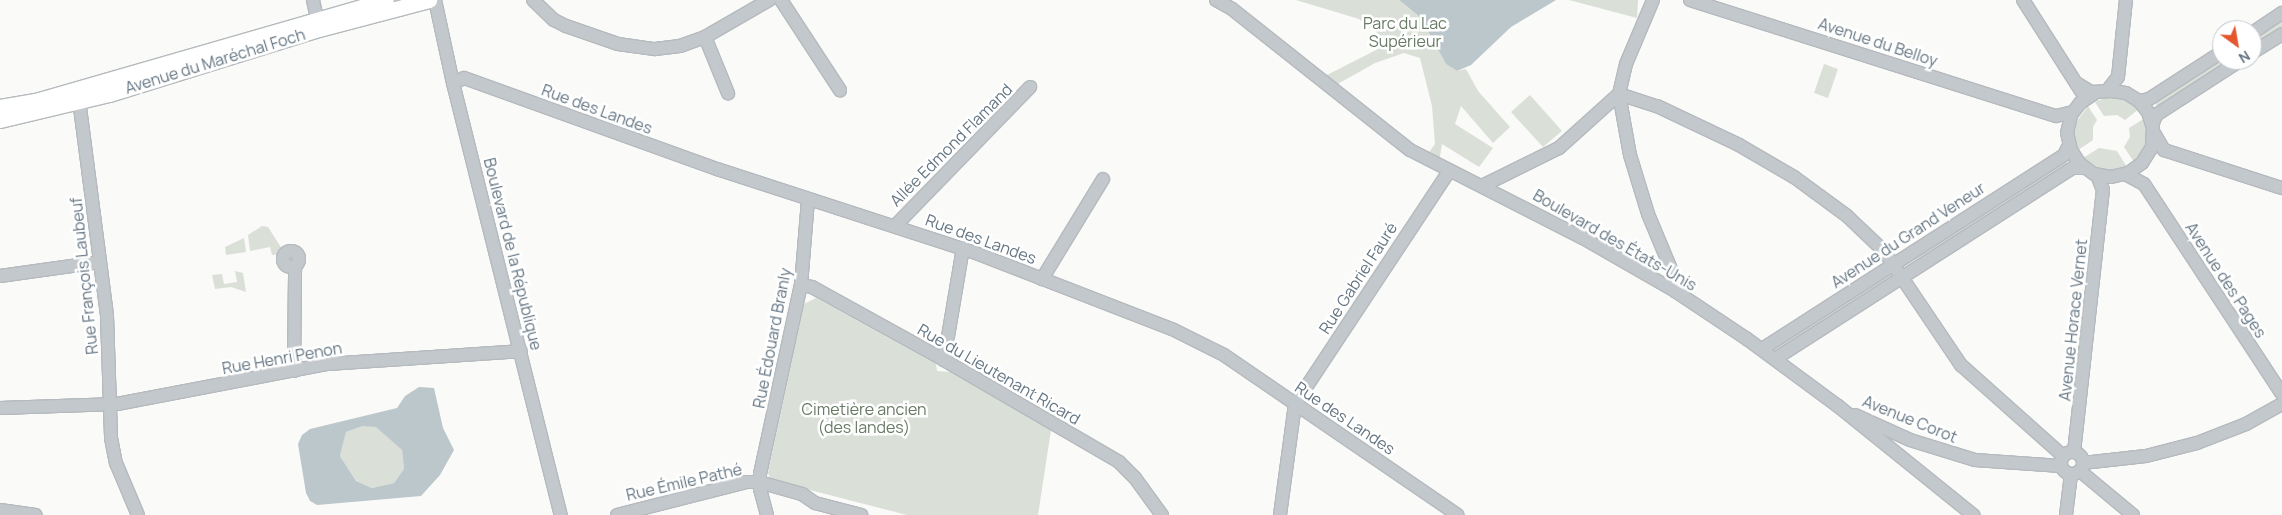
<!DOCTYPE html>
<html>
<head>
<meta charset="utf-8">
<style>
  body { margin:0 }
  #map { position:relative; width:2282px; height:515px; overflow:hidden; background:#fafaf8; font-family:Manrope,sans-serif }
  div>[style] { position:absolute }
  .green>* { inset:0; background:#dadfd7 }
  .water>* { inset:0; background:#bbc7cb }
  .roads { filter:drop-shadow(1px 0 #b5babe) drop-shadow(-1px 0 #b5babe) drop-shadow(0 1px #b5babe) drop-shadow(0 -1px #b5babe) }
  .minor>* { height:12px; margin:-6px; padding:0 6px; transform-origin:6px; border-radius:6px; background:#c3c8cc }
  .minor>.ring { margin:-6px; padding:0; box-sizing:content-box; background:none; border:12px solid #c3c8cc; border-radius:50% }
  .major>* { height:15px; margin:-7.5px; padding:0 7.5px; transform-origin:7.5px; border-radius:7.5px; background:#fff }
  span { translate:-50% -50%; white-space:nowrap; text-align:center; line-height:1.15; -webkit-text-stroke:5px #fff; paint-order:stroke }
  .park-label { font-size:16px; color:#687a64 }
  .street-label { font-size:16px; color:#657683 }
  .north { position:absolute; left:2212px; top:20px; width:50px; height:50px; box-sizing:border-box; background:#fff; border:1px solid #c1c8cd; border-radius:50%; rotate:148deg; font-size:14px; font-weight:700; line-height:20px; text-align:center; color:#657683 }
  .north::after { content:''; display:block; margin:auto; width:18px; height:22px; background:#e4572e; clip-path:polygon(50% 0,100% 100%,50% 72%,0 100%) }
</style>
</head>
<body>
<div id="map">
  <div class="green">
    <div style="clip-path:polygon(1296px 0,1399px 0,1423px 20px,1446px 64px,1457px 71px,1466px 69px,1478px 91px,1510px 127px,1493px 143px,1461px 106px,1455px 124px,1493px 148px,1479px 167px,1442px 144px,1439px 162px,1427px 155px,1435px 144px,1432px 106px,1420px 58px,1404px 53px,1375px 63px,1336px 85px,1325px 76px,1384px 46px,1384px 38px,1359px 19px)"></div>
    <div style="clip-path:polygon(1569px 0,1638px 0,1637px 18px)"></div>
    <div style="clip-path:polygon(2282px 17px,2282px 30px,2252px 49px,2252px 36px)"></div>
    <div style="clip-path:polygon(2222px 56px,2222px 60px,2235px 60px,2159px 109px,2153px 100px)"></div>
    <div style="clip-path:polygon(1824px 64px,1838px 69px,1828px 98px,1814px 93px)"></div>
    <div style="clip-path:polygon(1530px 95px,1562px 131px,1543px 147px,1511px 112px)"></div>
    <div style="clip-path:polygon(2107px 97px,2125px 99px,2139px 109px,2125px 120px,2117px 115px,2104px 116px,2095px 102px)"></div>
    <div style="clip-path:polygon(2088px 106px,2097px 120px,2093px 127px,2093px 140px,2078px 150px,2074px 133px,2077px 121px)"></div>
    <div style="clip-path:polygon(2145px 118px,2147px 143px,2134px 162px,2124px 147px,2130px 137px,2129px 128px)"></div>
    <div style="clip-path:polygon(2099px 148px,2117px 151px,2127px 167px,2115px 171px,2102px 170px,2083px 158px)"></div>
    <div style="clip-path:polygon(2063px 157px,2069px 167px,1902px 268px,1902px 266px)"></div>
    <div style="clip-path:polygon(262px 226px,268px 227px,282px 249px,278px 254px,272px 255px,270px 247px,250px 251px,248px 235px)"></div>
    <div style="clip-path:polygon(244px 238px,246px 252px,226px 255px,225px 247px)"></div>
    <div style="clip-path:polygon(235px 271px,243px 273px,246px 292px,231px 287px,215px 289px,212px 275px,222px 274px,224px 284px,237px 282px)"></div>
    <div style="clip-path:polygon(1888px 271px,1896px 275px,1773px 353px,1771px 347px)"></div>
    <div style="clip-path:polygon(816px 298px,936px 364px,937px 371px,950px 372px,1051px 430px,1038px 515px,907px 515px,771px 480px,768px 473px,804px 304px)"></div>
    <div style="clip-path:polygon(363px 426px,376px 426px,402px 450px,404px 469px,394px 483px,372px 488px,356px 481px,340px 456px,346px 432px)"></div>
  </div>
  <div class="water">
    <div style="clip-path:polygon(1399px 0,1556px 0,1511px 27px,1471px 65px,1457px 71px,1446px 64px,1421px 18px)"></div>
    <div style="clip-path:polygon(evenodd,419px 387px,434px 388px,443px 428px,454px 450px,440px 475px,421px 496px,317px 505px,310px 501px,306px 493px,298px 444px,302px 435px,310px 429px,397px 408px,405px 396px,419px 387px,363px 426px,376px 427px,402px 450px,404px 469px,394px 483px,372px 488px,356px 481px,340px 456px,346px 432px,363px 426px)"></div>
  </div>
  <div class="roads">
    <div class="minor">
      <div style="left:313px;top:0;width:30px;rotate:78deg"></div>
      <div style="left:435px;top:0;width:85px;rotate:77.8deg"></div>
      <div style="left:453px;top:83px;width:445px;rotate:76deg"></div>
      <div style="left:533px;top:0;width:29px;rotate:44deg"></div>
      <div style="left:554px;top:20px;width:13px;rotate:27deg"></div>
      <div style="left:566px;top:26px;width:55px;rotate:19.1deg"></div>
      <div style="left:618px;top:44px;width:37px;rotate:8deg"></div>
      <div style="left:655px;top:49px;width:25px;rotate:-7deg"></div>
      <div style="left:680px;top:46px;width:27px;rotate:-20deg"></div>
      <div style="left:705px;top:37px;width:74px;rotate:-30deg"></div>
      <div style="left:781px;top:0;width:108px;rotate:56.8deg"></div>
      <div style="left:1216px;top:0;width:18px;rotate:29deg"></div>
      <div style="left:1232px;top:9px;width:227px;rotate:38.4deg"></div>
      <div style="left:1410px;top:150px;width:194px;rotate:27deg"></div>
      <div style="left:1583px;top:238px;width:106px;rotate:29.9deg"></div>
      <div style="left:1675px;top:291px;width:87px;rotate:33.7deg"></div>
      <div style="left:1747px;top:339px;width:113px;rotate:36.4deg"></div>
      <div style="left:1838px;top:406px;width:174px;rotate:38.9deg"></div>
      <div style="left:1653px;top:0;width:69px;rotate:112.9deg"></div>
      <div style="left:1626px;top:64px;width:31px;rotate:103deg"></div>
      <div style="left:1619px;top:94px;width:62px;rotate:79.8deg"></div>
      <div style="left:1630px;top:155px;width:62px;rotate:73deg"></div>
      <div style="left:1648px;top:214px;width:73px;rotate:67.3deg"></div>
      <div style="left:1676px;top:281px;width:10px;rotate:96deg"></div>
      <div style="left:1690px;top:0;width:384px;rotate:17.6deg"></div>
      <div style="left:2056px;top:116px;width:17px;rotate:-13deg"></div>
      <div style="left:2023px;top:0;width:108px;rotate:57.5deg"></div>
      <div style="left:2252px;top:33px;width:36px;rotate:-34deg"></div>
      <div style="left:705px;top:37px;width:61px;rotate:67.7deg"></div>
      <div style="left:2252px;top:53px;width:36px;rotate:-32deg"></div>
      <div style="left:453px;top:83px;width:12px;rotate:-24deg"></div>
      <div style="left:464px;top:78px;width:269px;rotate:19.8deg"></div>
      <div style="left:717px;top:169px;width:269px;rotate:18deg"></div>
      <div style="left:973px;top:252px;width:213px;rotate:21.2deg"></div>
      <div style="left:1172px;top:329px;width:58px;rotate:26.6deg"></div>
      <div style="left:1224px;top:355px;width:283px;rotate:34.4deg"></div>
      <div style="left:2078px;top:84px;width:15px;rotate:32deg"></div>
      <div style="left:2091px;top:92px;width:21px;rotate:-3deg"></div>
      <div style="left:2112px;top:91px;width:14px;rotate:8deg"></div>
      <div style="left:2126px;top:93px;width:15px;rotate:32deg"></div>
      <div style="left:2139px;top:101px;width:14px;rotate:51deg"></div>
      <div style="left:2148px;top:112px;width:17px;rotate:73deg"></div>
      <div style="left:2153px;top:128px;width:19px;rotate:93deg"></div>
      <div style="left:2152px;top:147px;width:19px;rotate:122deg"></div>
      <div style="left:2142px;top:163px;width:17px;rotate:144deg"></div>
      <div style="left:2128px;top:173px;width:18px;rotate:167deg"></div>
      <div style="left:2110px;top:177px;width:16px;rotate:-169deg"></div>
      <div style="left:2094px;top:174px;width:17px;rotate:-144deg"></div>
      <div style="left:2080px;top:164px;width:17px;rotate:-123deg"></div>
      <div style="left:2071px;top:150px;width:17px;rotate:-103deg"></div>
      <div style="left:2067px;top:133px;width:18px;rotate:-77deg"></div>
      <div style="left:2071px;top:115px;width:15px;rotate:-53deg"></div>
      <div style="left:2080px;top:103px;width:18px;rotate:-34deg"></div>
      <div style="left:2107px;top:91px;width:18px;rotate:-52deg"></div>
      <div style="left:2118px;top:77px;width:77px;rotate:-84.1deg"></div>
      <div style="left:78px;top:92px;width:226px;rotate:82.6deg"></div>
      <div style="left:107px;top:316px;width:122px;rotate:88.1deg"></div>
      <div style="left:111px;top:438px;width:25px;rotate:79deg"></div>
      <div style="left:116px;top:463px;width:56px;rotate:67.1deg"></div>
      <div style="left:1619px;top:94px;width:40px;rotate:18deg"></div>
      <div style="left:1657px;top:106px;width:91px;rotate:25.4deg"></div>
      <div style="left:1739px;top:145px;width:64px;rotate:30.2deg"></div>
      <div style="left:1794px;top:177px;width:64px;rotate:36.2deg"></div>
      <div style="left:1846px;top:215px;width:52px;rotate:43.5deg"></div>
      <div style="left:1884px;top:251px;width:138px;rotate:56deg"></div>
      <div style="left:1961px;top:365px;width:137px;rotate:41.7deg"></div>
      <div style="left:2139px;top:101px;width:10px;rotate:-11deg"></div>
      <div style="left:2149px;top:99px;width:87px;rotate:-32.8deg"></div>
      <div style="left:2153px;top:123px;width:9px;rotate:-69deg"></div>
      <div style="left:2156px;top:115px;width:101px;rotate:-32.9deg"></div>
      <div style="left:2154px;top:133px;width:20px;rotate:60deg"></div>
      <div style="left:2164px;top:150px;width:124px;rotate:17.9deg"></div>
      <div style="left:2125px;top:174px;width:21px;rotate:28deg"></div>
      <div style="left:2144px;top:184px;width:251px;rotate:56.7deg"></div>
      <div style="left:1482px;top:186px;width:86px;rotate:-26.3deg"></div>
      <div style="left:1559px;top:148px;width:81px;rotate:-42deg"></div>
      <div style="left:895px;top:226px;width:194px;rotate:-45.8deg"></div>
      <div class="ring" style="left:283px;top:251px;width:4px;height:4px"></div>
      <div style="left:0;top:276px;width:101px;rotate:-8deg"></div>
      <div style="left:1042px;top:279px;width:117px;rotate:-58.6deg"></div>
      <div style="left:801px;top:285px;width:11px;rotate:10deg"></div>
      <div style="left:812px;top:287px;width:151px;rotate:28.9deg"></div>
      <div style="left:944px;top:360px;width:203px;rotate:30.2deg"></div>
      <div style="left:1119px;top:462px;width:23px;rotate:45deg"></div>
      <div style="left:1135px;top:478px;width:46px;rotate:53.9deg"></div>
      <div style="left:1762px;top:349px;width:359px;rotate:-32.7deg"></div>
      <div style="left:2064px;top:155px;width:11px;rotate:-63deg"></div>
      <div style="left:1775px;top:359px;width:354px;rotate:-32.7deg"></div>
      <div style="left:2073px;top:168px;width:11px"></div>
      <div style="left:944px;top:360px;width:114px;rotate:-80.4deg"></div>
      <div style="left:294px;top:371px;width:104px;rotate:-89.4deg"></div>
      <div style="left:0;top:408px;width:117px;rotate:-2deg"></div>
      <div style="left:117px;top:404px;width:213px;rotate:-10.8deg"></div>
      <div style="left:326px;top:364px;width:195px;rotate:-3.8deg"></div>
      <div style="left:1855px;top:415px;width:60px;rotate:24.4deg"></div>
      <div style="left:1910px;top:440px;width:68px;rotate:17.1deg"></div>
      <div style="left:1975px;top:460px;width:86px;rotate:4deg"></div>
      <div class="ring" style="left:2061px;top:452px;width:10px;height:10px"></div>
      <div style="left:2074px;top:452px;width:264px;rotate:-83.7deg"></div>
      <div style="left:2103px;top:190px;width:16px;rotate:-112deg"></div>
      <div style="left:2083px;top:463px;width:63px;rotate:-6.3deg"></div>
      <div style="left:2146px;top:456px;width:53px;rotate:-14.3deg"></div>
      <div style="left:2197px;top:443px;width:53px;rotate:-21.2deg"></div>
      <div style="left:2246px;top:424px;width:41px;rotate:-29.1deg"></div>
      <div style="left:2080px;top:471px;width:69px;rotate:39.7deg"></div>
      <div style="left:0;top:510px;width:36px;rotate:8deg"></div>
      <div style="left:617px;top:515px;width:133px;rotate:-14.3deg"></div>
      <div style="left:746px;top:482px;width:13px"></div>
      <div style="left:759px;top:482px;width:45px;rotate:15.6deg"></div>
      <div style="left:802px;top:494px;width:16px;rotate:35deg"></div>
      <div style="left:815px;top:503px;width:48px;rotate:14.6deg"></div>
      <div style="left:767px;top:515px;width:27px;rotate:-105deg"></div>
      <div style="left:760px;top:489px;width:15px;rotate:-90deg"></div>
      <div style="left:760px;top:474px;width:193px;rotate:-77.8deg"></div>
      <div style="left:801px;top:285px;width:86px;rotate:-85.3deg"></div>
      <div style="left:1280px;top:515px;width:112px;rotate:-82.3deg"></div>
      <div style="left:1295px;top:404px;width:279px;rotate:-56.5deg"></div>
      <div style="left:2066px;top:515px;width:41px;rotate:-83deg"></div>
    </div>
    <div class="major">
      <div style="left:0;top:107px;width:40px;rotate:-10deg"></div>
      <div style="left:39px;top:100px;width:361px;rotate:-16.1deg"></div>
      <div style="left:0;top:120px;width:112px;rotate:-13.4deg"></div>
      <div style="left:109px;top:94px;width:220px;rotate:-17.2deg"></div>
      <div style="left:319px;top:29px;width:114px;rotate:-14.8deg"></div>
    </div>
  </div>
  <div class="park-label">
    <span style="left:1405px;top:32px">Parc du Lac<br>Supérieur</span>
    <span style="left:864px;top:418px">Cimetière ancien<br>(des landes)</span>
  </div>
  <div class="street-label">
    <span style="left:1878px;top:42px;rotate:18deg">Avenue du Belloy</span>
    <span style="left:215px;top:61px;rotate:-17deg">Avenue du Maréchal Foch</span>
    <span style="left:597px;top:109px;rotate:20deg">Rue des Landes</span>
    <span style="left:951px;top:145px;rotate:-45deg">Allée Edmond Flamand</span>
    <span style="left:1908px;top:235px;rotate:-33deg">Avenue du Grand Veneur</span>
    <span style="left:981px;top:239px;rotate:20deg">Rue des Landes</span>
    <span style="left:1615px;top:240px;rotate:30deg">Boulevard des États-Unis</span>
    <span style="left:513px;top:254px;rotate:76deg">Boulevard de la République</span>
    <span style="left:84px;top:276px;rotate:-96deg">Rue François Laubeuf</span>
    <span style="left:1358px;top:278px;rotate:-57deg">Rue Gabriel Fauré</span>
    <span style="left:2226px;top:280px;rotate:57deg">Avenue des Pages</span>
    <span style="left:2073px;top:320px;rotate:-84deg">Avenue Horace Vernet</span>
    <span style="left:772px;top:338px;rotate:-79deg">Rue Édouard Branly</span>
    <span style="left:282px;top:358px;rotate:-10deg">Rue Henri Penon</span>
    <span style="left:999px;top:374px;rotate:30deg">Rue du Lieutenant Ricard</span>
    <span style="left:1345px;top:418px;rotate:34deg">Rue des Landes</span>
    <span style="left:1910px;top:419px;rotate:22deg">Avenue Corot</span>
    <span style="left:684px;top:482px;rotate:-13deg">Rue Émile Pathé</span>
  </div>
  <div class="north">N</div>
</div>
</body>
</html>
